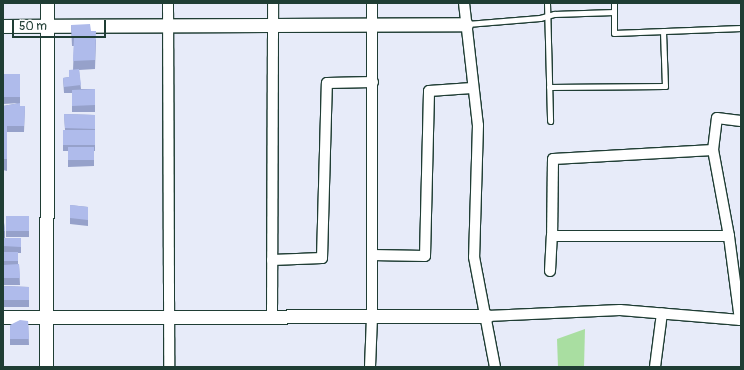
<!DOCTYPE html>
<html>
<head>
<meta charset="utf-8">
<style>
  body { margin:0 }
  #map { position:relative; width:744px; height:370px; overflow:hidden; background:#e7ebf9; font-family:Pangolin,sans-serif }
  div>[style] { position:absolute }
  .green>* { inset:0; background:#a9dea1 }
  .roads { filter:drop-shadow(1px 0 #1f3d34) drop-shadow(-1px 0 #1f3d34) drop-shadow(0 1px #1f3d34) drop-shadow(0 -1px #1f3d34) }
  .service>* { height:5px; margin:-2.5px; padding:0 2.5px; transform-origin:2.5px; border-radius:2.5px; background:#fff }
  .minor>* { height:10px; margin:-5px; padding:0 5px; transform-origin:5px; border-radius:5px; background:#fff }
  .tertiary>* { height:13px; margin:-6.5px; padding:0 6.5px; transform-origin:6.5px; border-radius:6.5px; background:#fff }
  .wall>* { inset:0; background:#96a1ca }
  .building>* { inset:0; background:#afbbeb }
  span { translate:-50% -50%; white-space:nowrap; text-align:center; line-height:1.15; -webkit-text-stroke:3px #fff; paint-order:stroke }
  .frame { position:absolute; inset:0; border:4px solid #1f3d34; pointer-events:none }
  .scale { position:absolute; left:12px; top:20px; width:94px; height:18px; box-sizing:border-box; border:2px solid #1f3d34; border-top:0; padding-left:5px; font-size:12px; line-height:14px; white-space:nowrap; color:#1f3d34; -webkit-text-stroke:3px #fff; paint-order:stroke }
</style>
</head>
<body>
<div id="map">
  <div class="green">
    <div style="clip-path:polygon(585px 329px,584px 367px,558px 367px,557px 339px)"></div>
  </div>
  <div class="roads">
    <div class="service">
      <div style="left:547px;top:3px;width:118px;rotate:88.5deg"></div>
      <div style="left:614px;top:3px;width:30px;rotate:90deg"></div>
      <div style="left:614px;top:33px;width:127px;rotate:-2.3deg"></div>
      <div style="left:467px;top:24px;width:73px;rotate:-4.7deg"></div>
      <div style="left:540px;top:18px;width:15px;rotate:-16deg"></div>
      <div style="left:554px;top:14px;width:60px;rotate:-1.9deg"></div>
      <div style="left:549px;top:87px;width:116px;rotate:-0.5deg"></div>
      <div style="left:665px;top:86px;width:55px;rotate:-92.1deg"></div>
    </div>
    <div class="minor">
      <div style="left:168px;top:3px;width:364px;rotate:89.8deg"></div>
      <div style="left:464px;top:3px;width:123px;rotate:83.5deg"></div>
      <div style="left:478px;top:125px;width:132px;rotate:91.7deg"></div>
      <div style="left:474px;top:257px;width:112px;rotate:79.2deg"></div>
      <div style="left:713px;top:150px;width:160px;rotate:176.8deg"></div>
      <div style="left:553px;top:159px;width:77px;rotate:90.7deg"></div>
      <div style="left:552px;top:236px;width:177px"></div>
      <div style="left:372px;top:255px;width:53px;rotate:1.1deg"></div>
      <div style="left:425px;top:256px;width:165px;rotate:-88.6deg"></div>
      <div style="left:429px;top:91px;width:43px;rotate:-4deg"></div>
      <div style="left:272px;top:260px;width:50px;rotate:-2.3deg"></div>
      <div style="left:322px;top:258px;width:175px;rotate:-88.4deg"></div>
      <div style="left:327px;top:83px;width:46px;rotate:-1.2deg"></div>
      <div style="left:550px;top:271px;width:35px;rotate:-87deg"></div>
      <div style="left:487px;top:316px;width:133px;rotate:-2.6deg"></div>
      <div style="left:620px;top:310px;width:121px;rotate:4.7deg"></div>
      <div style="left:272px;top:317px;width:314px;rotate:-89.8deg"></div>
      <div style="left:740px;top:320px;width:85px;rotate:-97.5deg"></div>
      <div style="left:729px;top:236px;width:87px;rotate:-100.5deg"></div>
      <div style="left:713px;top:150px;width:32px;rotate:-83deg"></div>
      <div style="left:717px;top:118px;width:24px;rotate:7deg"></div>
      <div style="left:370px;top:367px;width:50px;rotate:-87.7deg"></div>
      <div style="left:372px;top:317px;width:314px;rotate:-90deg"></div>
      <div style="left:655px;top:367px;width:54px;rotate:-82.6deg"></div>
    </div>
    <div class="tertiary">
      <div style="left:3px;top:26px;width:463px;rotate:-0.2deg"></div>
      <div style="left:3px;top:317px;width:484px;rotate:-0.1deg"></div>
      <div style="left:46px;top:367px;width:364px;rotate:-89.8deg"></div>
    </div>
  </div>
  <div class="wall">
    <div style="clip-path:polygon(71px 25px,91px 31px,96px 40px,95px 69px,79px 70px,81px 89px,95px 89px,95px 112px,72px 112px,72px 93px,64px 93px,63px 78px,69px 77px,69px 70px,73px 70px,74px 46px,72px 46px)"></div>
    <div style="clip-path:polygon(3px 74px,20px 74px,20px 106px,25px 106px,24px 132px,7px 132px,7px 171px,3px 170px,3px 106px,20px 103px,3px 104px)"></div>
    <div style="clip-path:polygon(64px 114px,95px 115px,95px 151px,94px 151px,94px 166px,68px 167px,68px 151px,63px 151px,63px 130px,65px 130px)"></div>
    <div style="clip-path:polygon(3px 192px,3px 215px,5px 231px,5px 238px,21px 238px,21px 253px,18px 253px,18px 264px,19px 264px,20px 285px,3px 285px)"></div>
    <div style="clip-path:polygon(70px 205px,88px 207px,88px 226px,70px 224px)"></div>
    <div style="clip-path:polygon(6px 216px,29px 216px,29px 237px,6px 237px)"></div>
    <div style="clip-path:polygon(3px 286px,29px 287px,29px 307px,3px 307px)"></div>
    <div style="clip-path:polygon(28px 321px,29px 345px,10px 345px,10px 325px)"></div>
  </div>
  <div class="building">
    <div style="clip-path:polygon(90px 24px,91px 31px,96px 31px,95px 60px,73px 61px,74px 37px,72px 37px,71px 25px)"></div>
    <div style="clip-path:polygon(79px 69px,81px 85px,64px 87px,63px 78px,69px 77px,69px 70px)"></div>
    <div style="clip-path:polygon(3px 74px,20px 74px,20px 97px,3px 97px)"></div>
    <div style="clip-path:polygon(95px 89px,95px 105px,72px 106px,72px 90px)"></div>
    <div style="clip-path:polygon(20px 103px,20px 106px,25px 106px,24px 126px,7px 126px,7px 122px,3px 122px,3px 106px)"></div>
    <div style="clip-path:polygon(64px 114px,95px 115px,95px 129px,65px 128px)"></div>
    <div style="clip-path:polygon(3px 122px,7px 122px,7px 159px,3px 159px)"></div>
    <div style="clip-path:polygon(63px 130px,95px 130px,95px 145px,63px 145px)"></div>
    <div style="clip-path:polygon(68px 147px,94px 147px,94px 160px,68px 160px)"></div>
    <div style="clip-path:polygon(70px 205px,88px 207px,88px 220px,70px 218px)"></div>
    <div style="clip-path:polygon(3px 214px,5px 231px,3px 231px)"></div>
    <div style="clip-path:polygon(6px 216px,29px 216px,29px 231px,6px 231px)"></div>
    <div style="clip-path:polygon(3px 238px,21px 238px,21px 247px,3px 246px)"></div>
    <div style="clip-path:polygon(3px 252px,18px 252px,18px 261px,3px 261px)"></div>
    <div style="clip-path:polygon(19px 264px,20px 278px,3px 278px,3px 265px)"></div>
    <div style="clip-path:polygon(3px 286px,29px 287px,29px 300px,3px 300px)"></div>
    <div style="clip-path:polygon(20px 320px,28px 321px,29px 339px,10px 339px,10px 325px)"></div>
  </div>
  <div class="frame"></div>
  <div class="scale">50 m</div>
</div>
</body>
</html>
